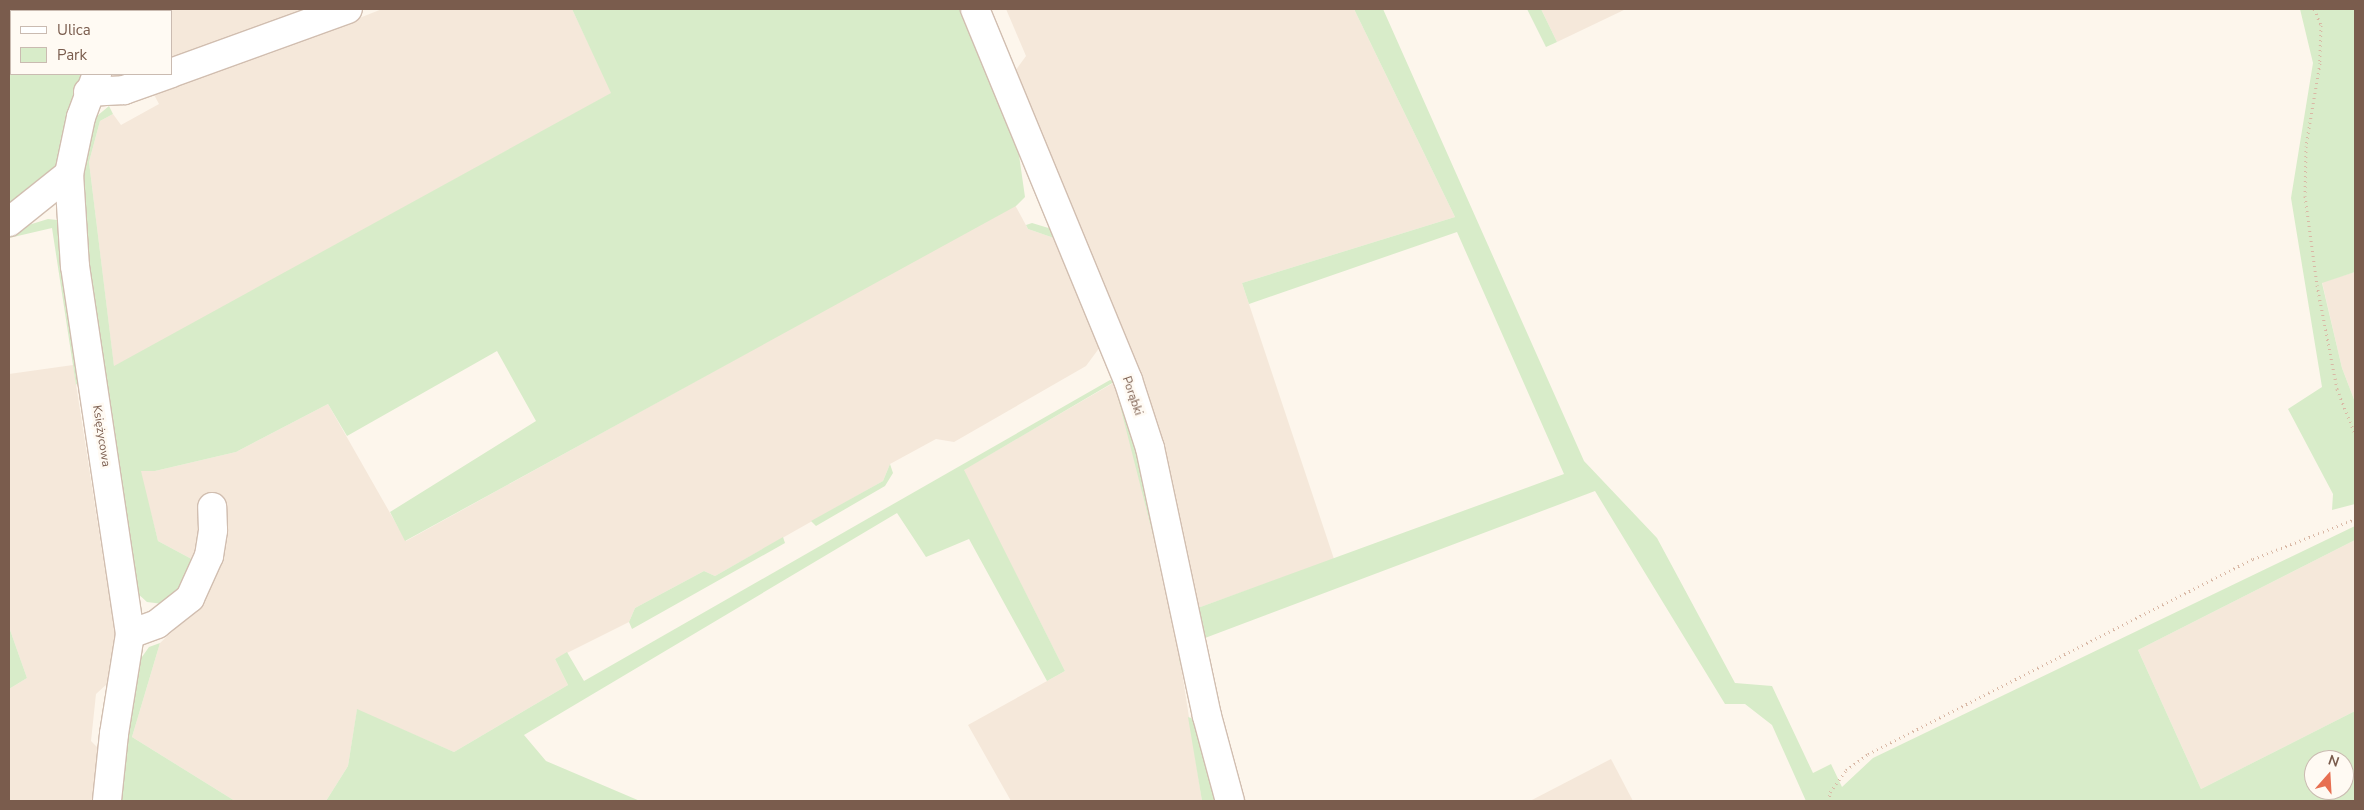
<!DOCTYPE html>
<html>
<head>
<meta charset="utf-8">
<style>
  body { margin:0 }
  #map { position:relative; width:2364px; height:810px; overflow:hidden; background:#fdf6ec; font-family:"Nunito Sans",sans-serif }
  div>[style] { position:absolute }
  .residential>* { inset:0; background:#f5e8da }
  .green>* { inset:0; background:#d8ecc9 }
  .path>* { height:3px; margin-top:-1.5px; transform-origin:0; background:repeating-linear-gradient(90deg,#d9b8a5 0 1px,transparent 0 5px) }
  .roads { filter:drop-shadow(1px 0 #d1beb0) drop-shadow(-1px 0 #d1beb0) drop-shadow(0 1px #d1beb0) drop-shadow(0 -1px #d1beb0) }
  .minor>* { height:28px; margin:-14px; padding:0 14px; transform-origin:14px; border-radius:14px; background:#fff }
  span { translate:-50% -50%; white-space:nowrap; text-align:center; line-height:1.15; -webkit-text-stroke:5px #fffaf3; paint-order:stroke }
  .street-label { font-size:12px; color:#7a5c4d }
  .frame { position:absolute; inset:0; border:10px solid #7a5c4d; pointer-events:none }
  .legend { position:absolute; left:10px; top:10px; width:162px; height:65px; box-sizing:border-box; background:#fffaf3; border:1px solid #cabbb1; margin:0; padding:6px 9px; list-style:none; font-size:15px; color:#7a5c4d }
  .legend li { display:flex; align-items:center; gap:10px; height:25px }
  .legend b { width:25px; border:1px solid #cabbb1 }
  .north { position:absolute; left:2304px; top:750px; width:50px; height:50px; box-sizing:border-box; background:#fffaf3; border:1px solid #cabbb1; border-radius:50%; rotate:19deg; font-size:14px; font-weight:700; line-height:20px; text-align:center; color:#7a5c4d }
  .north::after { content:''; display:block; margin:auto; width:18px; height:22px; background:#e76f51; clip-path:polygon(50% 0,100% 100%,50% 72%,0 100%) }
</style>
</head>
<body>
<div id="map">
  <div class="residential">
    <div style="clip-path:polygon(166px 9px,326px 9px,171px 60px,171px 11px,164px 11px)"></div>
    <div style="clip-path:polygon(382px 9px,572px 9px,612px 93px,114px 367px,89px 162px,100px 121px,113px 114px,121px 125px,159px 104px,151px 89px,214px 68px,269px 54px)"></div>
    <div style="clip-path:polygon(1006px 9px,1354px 9px,1455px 217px,1242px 283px,1334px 559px,1195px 609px,1015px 71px,1026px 56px)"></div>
    <div style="clip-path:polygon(1541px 9px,1626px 9px,1557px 42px)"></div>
    <div style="clip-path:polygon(1015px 205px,1028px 229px,1054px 238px,1100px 347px,1086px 366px,954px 442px,936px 439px,890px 464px,883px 481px,715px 576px,704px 571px,635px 608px,629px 622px,555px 659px,568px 685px,454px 752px,357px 710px,348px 766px,326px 801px,235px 801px,132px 737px,160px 643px,190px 615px,199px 563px,158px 541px,140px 471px,155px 471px,236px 452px,328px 404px,406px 541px)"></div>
    <div style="clip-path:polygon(2355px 272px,2355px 402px,2342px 368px,2322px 282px)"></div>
    <div style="clip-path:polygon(73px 365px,115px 634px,108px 683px,96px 694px,91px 741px,100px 750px,93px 801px,9px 801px,9px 689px,27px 678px,9px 627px,9px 374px)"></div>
    <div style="clip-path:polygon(1115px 382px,1173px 614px,1202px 801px,1011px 801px,968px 725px,1065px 671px,963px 470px)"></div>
    <div style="clip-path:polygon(2355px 540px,2355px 711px,2201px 789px,2138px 650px)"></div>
    <div style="clip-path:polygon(1611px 759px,1633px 801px,1530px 801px)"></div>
  </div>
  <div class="green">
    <div style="clip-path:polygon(9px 9px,98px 11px,11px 11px,11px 74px,85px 74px,61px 171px,9px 215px)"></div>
    <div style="clip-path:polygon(572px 9px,962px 9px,1018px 148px,1025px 197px,1016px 206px,405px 541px,390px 512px,536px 421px,497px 351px,347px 436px,328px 404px,236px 452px,155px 471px,141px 471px,158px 541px,199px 563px,192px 580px,163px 604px,147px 602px,136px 592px,92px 330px,82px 187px,83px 160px,97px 116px,109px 106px,113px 114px,100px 121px,89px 162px,114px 366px,611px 93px)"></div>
    <div style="clip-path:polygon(evenodd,1354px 9px,1383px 9px,1584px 461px,1657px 538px,1735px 683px,1772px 686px,1813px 773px,1831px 764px,1842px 787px,1873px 758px,2355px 526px,2355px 540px,2138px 650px,2201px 789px,2355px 711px,2355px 801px,1806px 801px,1772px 725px,1745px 704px,1725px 704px,1595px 491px,1205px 638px,1195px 609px,1564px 474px,1457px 232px,1249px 304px,1242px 283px,1455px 217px,1354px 9px,2314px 760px,2344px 760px,2344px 790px,2314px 790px,2314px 760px)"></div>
    <div style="clip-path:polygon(1527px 9px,1541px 9px,1557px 42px,1546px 47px)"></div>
    <div style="clip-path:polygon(2300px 9px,2355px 9px,2355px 272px,2322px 283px,2342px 368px,2355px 402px,2355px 504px,2332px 510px,2333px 494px,2288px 409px,2322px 387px,2291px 198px,2313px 63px)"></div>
    <div style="clip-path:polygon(48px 219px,57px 220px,62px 225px,82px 375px,76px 385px,52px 228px,9px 238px,9px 231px)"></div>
    <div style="clip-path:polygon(1032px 223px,1055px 230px,1077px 293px,1054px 238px,1028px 229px,1026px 225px)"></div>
    <div style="clip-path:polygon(1110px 380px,1115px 382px,1126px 401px,1187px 659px,1180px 664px,1173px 614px,1114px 382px,964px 470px,1065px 671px,1047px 681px,969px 539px,926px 557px,897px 513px,524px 735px,546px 761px,640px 801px,326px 801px,348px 766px,357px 709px,454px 752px,568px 685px,555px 659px,567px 652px,584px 681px)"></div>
    <div style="clip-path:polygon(890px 464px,893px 473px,885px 486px,816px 526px,811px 521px,883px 481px)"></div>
    <div style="clip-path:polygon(783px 537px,785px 543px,632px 629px,629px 622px,635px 608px,704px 571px,715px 576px)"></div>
    <div style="clip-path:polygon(9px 627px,27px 678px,9px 689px)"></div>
    <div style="clip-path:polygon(160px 643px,132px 737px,235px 801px,117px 801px,137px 664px,149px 647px)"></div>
    <div style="clip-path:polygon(1188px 717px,1200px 721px,1217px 801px,1202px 801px)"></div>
  </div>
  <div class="path">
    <div style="left:2314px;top:9px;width:17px;rotate:66deg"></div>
    <div style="left:2321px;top:25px;width:38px;rotate:92deg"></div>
    <div style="left:2320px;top:63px;width:84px;rotate:99.6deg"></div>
    <div style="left:2306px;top:146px;width:50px;rotate:91.1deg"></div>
    <div style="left:2305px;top:196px;width:90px;rotate:82.3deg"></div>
    <div style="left:2317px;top:285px;width:106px;rotate:79.1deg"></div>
    <div style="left:2337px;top:389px;width:48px;rotate:68.2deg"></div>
    <div style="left:1829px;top:801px;width:9px;rotate:-84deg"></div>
    <div style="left:1830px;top:792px;width:27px;rotate:-54deg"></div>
    <div style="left:1846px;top:770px;width:27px;rotate:-36deg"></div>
    <div style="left:1868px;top:754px;width:432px;rotate:-26.9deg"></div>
    <div style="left:2253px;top:559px;width:110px;rotate:-21.4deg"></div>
  </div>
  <div class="roads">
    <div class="minor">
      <div style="left:975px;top:9px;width:401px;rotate:67.6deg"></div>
      <div style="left:1128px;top:380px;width:71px;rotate:72.1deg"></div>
      <div style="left:1150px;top:448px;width:274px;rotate:78deg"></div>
      <div style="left:1207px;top:716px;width:88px;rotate:74.9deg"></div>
      <div style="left:126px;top:11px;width:2px;rotate:-63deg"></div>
      <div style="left:171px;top:73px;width:188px;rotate:-19.9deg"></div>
      <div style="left:97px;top:74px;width:46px;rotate:110.4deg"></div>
      <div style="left:81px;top:117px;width:58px;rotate:101.9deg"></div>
      <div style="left:69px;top:174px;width:92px;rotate:86.3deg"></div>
      <div style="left:75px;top:266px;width:372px;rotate:81.5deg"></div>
      <div style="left:130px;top:634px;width:101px;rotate:99.1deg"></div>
      <div style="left:114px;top:734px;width:67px;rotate:96deg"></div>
      <div style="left:88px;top:92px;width:36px;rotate:-3deg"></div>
      <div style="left:124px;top:90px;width:48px;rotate:-19.6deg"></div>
      <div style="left:9px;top:222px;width:77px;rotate:-38.7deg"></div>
      <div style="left:130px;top:634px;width:29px;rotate:-20deg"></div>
      <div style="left:157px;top:624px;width:42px;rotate:-38.2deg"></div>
      <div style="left:190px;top:598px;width:46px;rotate:-65.7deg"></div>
      <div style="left:209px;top:556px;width:26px;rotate:-81deg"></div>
      <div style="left:213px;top:530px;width:23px;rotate:-92deg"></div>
    </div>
  </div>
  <div class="street-label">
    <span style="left:1132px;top:396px;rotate:71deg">Porąbki</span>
    <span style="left:101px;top:436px;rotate:81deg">Księżycowa</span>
  </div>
  <div class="frame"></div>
  <ul class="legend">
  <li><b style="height:6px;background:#fff"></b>Ulica</li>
  <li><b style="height:14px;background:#d8ecc9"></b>Park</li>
  </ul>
  <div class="north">N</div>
</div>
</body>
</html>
